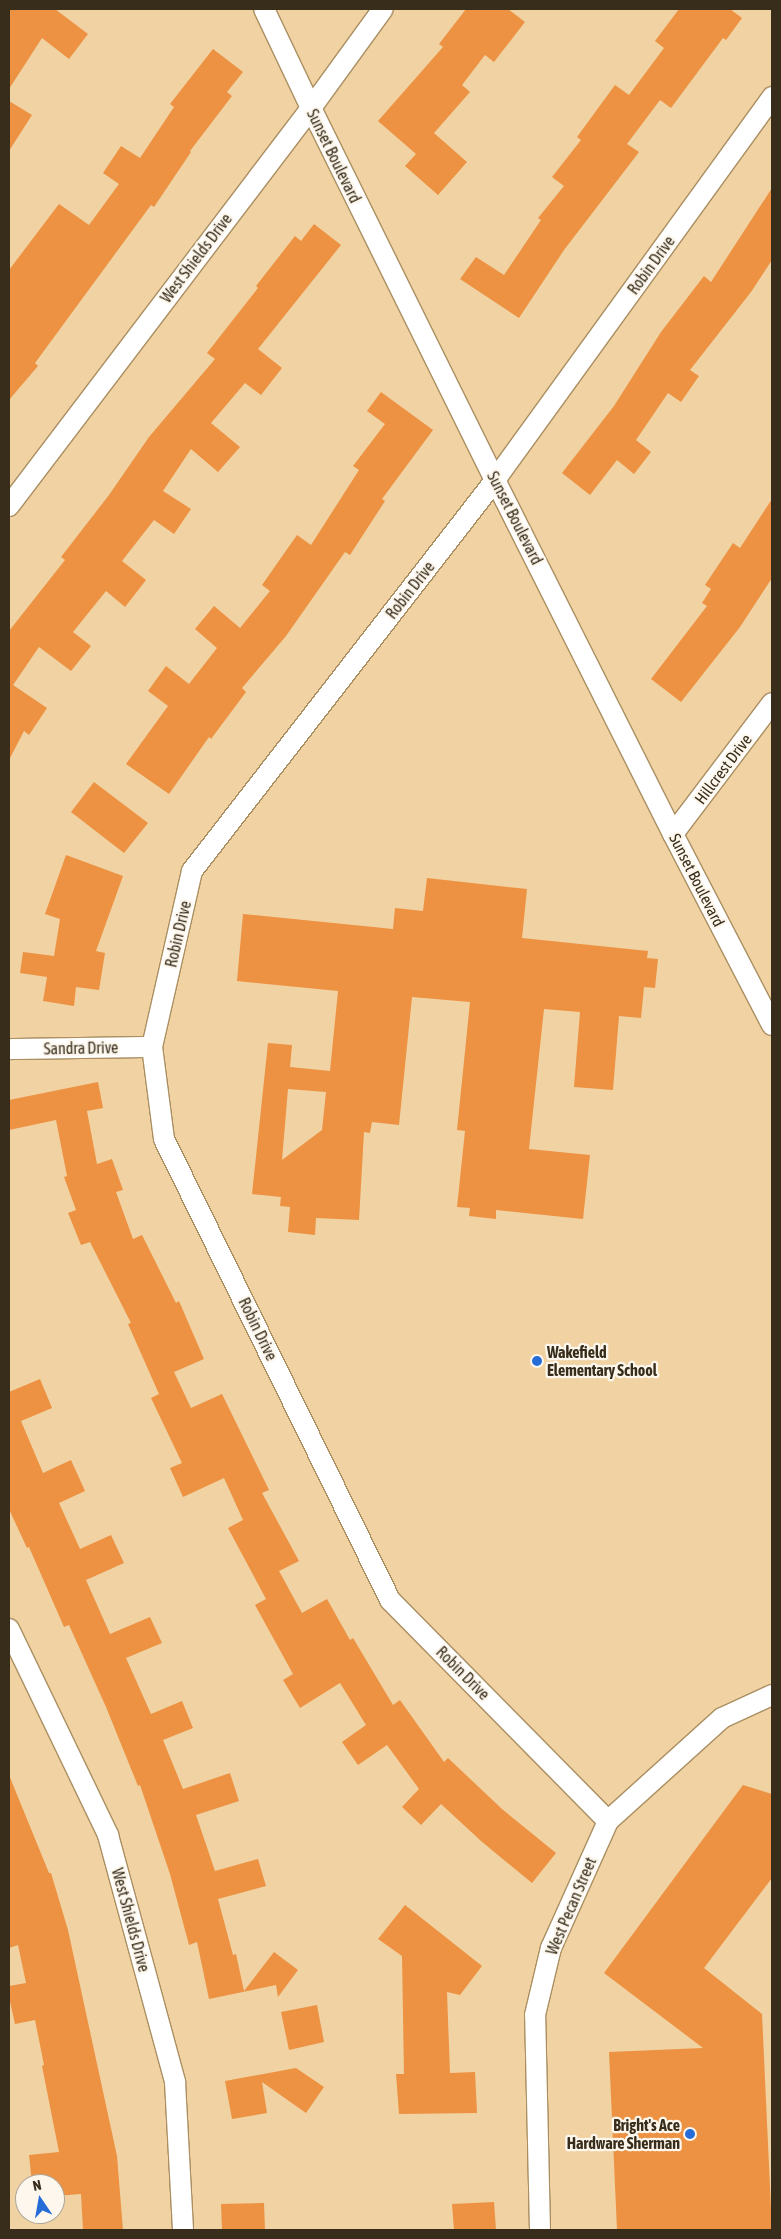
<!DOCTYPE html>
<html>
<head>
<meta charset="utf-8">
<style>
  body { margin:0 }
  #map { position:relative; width:781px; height:2239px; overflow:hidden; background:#f0d2a3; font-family:"Asap Condensed",sans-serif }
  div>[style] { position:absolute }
  .building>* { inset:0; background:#ec9242 }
  .roads { filter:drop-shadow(1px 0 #aa8f62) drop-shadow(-1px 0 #aa8f62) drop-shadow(0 1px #aa8f62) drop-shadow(0 -1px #aa8f62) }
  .street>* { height:20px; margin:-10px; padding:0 10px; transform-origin:10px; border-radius:10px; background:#fff }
  .dots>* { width:14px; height:14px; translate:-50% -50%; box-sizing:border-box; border:2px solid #fdf7ee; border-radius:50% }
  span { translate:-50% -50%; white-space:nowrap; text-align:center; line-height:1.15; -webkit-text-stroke:4.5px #fdf7ee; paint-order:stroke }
  .street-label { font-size:16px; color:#382d1a }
  .poi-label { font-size:16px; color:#382d1a; font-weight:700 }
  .left { translate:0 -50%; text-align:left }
  .right { translate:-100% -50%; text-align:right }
  .frame { position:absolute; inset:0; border:10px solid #382d1a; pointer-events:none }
  .north { position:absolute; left:15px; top:2174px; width:50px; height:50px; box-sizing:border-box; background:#fdf7ee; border:1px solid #aea699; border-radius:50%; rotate:348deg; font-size:14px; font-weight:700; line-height:20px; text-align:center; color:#382d1a }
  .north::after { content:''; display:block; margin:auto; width:18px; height:22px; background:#256cd8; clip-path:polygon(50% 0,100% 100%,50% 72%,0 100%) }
</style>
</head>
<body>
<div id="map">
  <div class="building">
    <div style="clip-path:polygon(9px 9px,55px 9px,88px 34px,69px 59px,42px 38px,9px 89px)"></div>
    <div style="clip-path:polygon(466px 9px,508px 9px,525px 22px,494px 62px,485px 55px,462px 85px,470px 92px,434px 133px,467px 162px,438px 195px,405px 166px,416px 154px,378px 121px,443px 47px,439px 44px)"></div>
    <div style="clip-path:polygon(679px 9px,730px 9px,742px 18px,726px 40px,723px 38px,671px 108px,660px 100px,627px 144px,639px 152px,564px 250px,519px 318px,460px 279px,476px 257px,504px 275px,541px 220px,538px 218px,564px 186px,552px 177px,581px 140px,577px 137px,615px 85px,629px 95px,664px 48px,655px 41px)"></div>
    <div style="clip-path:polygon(213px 49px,243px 72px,227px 92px,232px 96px,190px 151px,191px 152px,154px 207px,151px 205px,35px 363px,38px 366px,9px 400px,9px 270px,59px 204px,89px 225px,119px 184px,103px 173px,121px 146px,140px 158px,174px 107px,170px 104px)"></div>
    <div style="clip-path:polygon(9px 101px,32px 115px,9px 151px)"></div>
    <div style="clip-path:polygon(772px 188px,772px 260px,751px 292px,690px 370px,699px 376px,681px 402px,668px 393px,636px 440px,651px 452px,634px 474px,617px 460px,590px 495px,562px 473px,614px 406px,661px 332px,704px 276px,711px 282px)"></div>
    <div style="clip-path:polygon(314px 224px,341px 245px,258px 349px,282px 368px,261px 395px,245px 383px,211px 423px,240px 447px,218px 472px,191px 449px,163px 491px,191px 509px,174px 534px,154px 520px,122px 561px,146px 580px,125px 607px,106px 591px,73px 632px,91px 646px,71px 671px,39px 647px,13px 685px,47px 708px,29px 735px,24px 731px,9px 760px,9px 631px,65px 560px,61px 557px,109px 495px,149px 437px,215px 359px,207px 353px,258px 288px,256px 286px,295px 236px,301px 241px)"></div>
    <div style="clip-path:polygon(381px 392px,433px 430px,382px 499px,385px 501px,350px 555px,345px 552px,286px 636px,242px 688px,246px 692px,211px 739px,209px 737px,169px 794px,126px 764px,168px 706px,148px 691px,166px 666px,189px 684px,217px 648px,195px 629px,214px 606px,240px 628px,270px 591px,262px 585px,297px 535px,311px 545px,359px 470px,353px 466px,385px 424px,367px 411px)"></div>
    <div style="clip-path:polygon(772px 499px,772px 578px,740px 627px,681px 702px,651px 679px,707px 606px,702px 603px,711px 589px,705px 585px,733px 543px,740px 548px)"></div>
    <div style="clip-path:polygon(94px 782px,148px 823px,124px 853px,71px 812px)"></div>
    <div style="clip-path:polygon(66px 855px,123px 876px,96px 951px,105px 953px,99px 990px,76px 987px,74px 1006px,43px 1001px,47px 977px,20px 973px,23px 952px,54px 956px,60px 919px,45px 914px)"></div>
    <div style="clip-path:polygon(evenodd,427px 878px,527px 889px,522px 938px,648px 951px,647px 958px,658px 959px,655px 988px,644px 987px,641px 1018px,619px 1016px,613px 1090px,574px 1087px,580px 1012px,544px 1009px,529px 1149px,590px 1155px,583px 1219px,496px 1210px,496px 1219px,469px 1216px,470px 1208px,457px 1207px,465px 1131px,457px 1130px,470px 1002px,412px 997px,399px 1125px,372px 1122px,370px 1133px,364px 1132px,359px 1220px,316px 1218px,315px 1235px,288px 1232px,290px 1207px,280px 1206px,281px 1197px,252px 1194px,268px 1043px,292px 1045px,290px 1067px,330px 1071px,338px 991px,237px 981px,243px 914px,393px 929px,395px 908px,423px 911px,427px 878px,288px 1089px,326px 1092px,322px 1130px,282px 1160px,288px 1089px)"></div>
    <div style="clip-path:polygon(98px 1082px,103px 1108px,87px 1111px,97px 1164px,112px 1159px,123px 1190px,116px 1192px,133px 1239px,142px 1235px,176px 1303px,179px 1301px,204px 1359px,174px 1372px,191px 1408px,222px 1394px,269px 1490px,262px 1493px,299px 1561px,279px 1571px,302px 1613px,327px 1599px,350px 1640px,353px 1638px,393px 1705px,400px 1700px,444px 1762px,448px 1758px,502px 1809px,556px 1853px,532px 1883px,481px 1841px,441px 1804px,421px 1825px,402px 1807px,419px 1789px,387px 1745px,358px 1765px,342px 1742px,366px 1725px,340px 1683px,300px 1708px,283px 1680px,293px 1674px,255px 1605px,266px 1599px,228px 1528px,243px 1520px,224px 1478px,183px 1497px,170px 1468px,182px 1463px,151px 1398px,159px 1394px,128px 1324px,131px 1323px,90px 1242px,81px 1245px,68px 1213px,76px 1210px,64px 1177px,67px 1176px,56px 1120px,9px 1130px,9px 1100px)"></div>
    <div style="clip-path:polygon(40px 1379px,52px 1408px,21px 1421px,43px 1473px,71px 1460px,85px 1491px,59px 1503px,80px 1549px,111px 1535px,124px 1563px,86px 1580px,110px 1634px,150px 1617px,162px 1643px,126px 1658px,151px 1714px,182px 1701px,193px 1728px,163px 1740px,183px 1789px,230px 1773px,239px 1801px,196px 1815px,215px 1871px,258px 1859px,266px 1886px,218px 1899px,233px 1955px,236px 1954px,244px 1991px,274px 1952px,298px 1970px,278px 1997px,276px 1985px,209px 1999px,197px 1942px,189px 1945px,170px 1874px,140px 1785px,138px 1786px,106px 1707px,69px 1625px,64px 1627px,29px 1547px,27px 1548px,9px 1509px,9px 1392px)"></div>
    <div style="clip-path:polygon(9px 1775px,49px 1873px,51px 1873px,68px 1930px,117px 2156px,123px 2230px,83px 2230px,81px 2194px,55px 2196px,55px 2184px,32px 2184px,29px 2155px,59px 2152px,42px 2066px,44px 2065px,35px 2020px,15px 2024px,9px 1997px,9px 1986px,26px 1983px,18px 1945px,9px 1948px)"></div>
    <div style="clip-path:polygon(743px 1785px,772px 1794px,772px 1878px,704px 1968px,762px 2014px,772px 2230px,617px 2230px,609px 2052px,703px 2048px,604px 1973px)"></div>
    <div style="clip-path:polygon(405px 1905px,482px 1966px,460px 1995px,447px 1992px,450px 2073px,475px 2072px,477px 2113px,399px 2114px,396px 2074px,404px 2074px,402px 1956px,378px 1939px)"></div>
    <div style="clip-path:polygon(317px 2005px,324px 2042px,289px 2050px,281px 2012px)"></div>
    <div style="clip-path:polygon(296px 2068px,324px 2087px,306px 2113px,262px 2082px,267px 2113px,232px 2119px,225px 2081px)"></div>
    <div style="clip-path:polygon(494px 2202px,496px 2230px,454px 2230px,452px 2204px)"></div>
    <div style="clip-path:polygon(264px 2203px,265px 2230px,222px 2230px,221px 2204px)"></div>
  </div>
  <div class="roads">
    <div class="street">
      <div style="left:264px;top:9px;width:110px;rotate:64.6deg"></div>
      <div style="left:311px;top:108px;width:415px;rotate:63.7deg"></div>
      <div style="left:495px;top:480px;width:396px;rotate:63.3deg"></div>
      <div style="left:673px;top:834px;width:215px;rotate:62.6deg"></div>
      <div style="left:9px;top:506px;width:500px;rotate:-52.8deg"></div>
      <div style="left:311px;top:108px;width:122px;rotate:-54deg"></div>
      <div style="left:673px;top:834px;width:164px;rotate:-52.9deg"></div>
      <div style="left:9px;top:1049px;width:143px;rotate:-0.8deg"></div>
      <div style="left:9px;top:1629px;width:229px;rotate:64.3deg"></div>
      <div style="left:108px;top:1835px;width:256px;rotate:74.8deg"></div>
      <div style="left:175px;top:2082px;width:148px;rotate:86.9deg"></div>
      <div style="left:608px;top:1821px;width:310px;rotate:-134.6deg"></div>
      <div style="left:390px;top:1600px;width:513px;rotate:-116.12deg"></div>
      <div style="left:164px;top:1139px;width:93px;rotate:-97.4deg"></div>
      <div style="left:152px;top:1047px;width:180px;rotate:-77.2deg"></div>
      <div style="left:192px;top:871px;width:495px;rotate:-52.2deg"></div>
      <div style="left:495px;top:480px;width:473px;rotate:-54.1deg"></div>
      <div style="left:540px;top:2230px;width:215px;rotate:-91.3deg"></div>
      <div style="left:535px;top:2015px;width:69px;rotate:-76.6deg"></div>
      <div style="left:551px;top:1948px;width:139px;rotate:-65.8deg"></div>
      <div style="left:608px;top:1821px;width:154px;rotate:-42.1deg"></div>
      <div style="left:722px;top:1718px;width:55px;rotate:-24.7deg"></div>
    </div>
  </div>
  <div class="dots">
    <div style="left:537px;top:1361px;background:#256cd8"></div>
    <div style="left:690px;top:2134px;background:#256cd8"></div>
  </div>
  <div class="street-label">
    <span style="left:334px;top:156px;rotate:64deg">Sunset Boulevard</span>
    <span style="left:196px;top:258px;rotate:-53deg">West Shields Drive</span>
    <span style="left:651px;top:265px;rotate:-54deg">Robin Drive</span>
    <span style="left:515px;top:518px;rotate:63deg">Sunset Boulevard</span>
    <span style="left:410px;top:590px;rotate:-52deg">Robin Drive</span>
    <span style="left:723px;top:769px;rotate:-53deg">Hillcrest Drive</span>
    <span style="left:697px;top:880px;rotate:63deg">Sunset Boulevard</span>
    <span style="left:178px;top:934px;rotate:-77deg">Robin Drive</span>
    <span style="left:81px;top:1048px;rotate:-1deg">Sandra Drive</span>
    <span style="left:258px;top:1329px;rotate:64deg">Robin Drive</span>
    <span style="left:463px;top:1673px;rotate:45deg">Robin Drive</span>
    <span style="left:571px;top:1906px;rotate:-67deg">West Pecan Street</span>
    <span style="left:131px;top:1920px;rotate:75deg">West Shields Drive</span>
  </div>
  <div class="poi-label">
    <span class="left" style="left:547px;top:1361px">Wakefield<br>Elementary School</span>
    <span class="right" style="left:680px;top:2134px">Bright's Ace<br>Hardware Sherman</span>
  </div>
  <div class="frame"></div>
  <div class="north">N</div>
</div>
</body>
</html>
